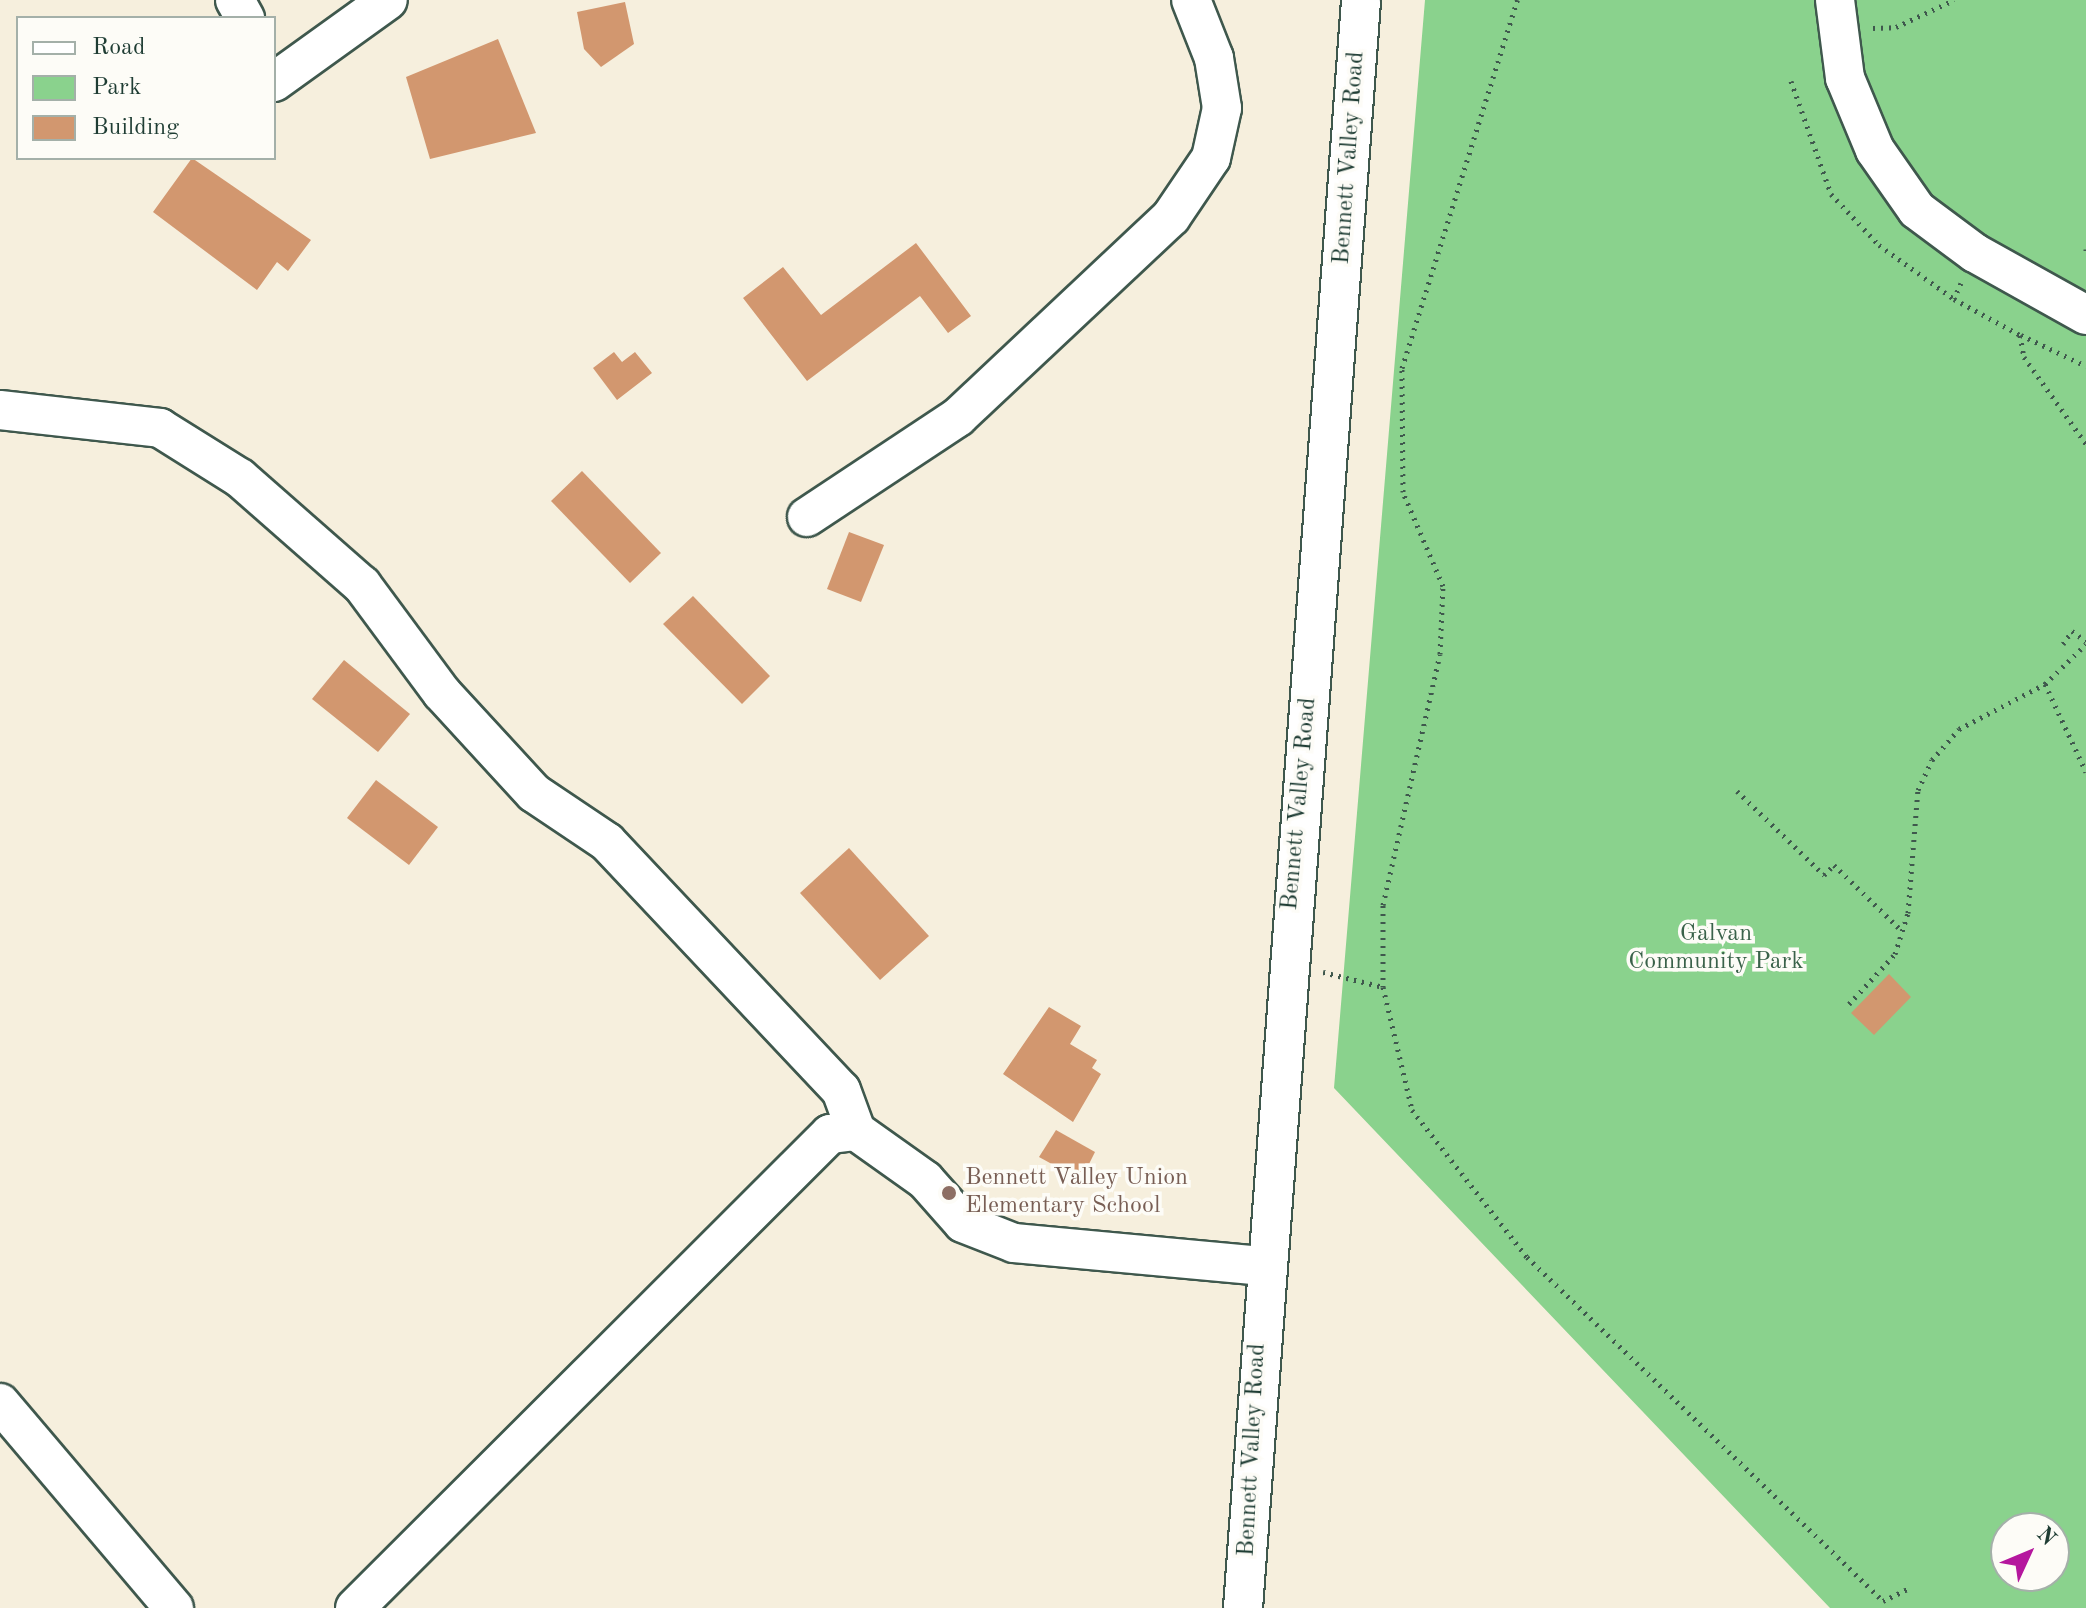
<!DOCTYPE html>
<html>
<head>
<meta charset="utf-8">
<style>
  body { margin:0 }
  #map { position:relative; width:2086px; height:1608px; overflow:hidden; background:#f6efdd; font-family:"Old Standard TT",serif }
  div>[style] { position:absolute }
  .green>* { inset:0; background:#8ad28d }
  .building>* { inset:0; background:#d2976f }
  .path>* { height:5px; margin-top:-2.5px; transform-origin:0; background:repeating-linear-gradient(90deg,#3f584d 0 2px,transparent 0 8px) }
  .roads { filter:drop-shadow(2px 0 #3f584d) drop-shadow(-2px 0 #3f584d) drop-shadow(0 2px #3f584d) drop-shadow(0 -2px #3f584d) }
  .minor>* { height:38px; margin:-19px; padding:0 19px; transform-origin:19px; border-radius:19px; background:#fff }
  .dots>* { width:22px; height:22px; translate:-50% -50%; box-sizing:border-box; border:4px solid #fdfcf7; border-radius:50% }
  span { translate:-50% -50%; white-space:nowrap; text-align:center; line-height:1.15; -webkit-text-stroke:7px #fdfcf7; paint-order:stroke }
  .street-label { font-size:24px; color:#1f3d34 }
  .park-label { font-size:24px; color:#3a624a }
  .education-label { font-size:24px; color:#785e54 }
  .left { translate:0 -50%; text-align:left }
  .legend { position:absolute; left:16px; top:16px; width:260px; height:144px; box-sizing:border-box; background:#fdfcf7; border:2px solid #a4b0a9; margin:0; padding:10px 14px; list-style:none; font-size:24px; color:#1f3d34 }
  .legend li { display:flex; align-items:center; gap:16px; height:40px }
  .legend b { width:40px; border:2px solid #a4b0a9 }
  .north { position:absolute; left:1990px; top:1512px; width:80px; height:80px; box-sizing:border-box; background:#fdfcf7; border:2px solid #a4b0a9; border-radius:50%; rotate:46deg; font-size:22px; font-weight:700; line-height:32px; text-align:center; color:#1f3d34 }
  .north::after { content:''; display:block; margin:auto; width:28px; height:36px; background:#b5179e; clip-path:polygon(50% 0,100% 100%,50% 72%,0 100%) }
</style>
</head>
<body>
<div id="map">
  <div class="green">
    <div style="clip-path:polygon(evenodd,1425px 0,2086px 0,2086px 1608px,1830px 1608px,1334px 1088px,1425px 0,2006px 1528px,2054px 1528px,2054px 1576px,2006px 1576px,2006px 1528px)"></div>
  </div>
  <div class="building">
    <div style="clip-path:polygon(625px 2px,634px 44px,601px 67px,584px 49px,577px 12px)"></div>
    <div style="clip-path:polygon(498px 39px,536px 133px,430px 159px,406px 77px)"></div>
    <div style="clip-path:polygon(192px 158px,311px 240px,288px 271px,277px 262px,257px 290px,153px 212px)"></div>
    <div style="clip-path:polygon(916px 243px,971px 316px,948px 333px,920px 296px,807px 381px,743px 298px,783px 267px,821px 315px)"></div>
    <div style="clip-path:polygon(614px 352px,622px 362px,635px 352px,652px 373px,617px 400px,593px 368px)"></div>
    <div style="clip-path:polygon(582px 471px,661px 553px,630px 583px,551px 501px)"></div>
    <div style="clip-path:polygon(849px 532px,884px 545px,861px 602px,827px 589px)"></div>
    <div style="clip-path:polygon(693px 596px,770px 676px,742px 704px,663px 624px)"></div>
    <div style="clip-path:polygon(344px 660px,410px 714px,378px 752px,312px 699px)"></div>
    <div style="clip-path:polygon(376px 780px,438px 827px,409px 865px,347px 818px)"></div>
    <div style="clip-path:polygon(849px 848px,929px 936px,880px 980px,800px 893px)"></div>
    <div style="clip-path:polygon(1889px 974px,1911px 997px,1874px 1035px,1851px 1013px)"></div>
    <div style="clip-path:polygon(1049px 1007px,1081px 1026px,1070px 1044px,1097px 1060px,1092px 1068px,1101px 1074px,1073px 1122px,1003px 1074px)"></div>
    <div style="clip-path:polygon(1056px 1130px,1095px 1152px,1081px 1180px,1039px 1157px)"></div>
  </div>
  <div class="path">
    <div style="left:1873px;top:28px;width:23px;rotate:-2deg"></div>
    <div style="left:1896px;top:27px;width:64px;rotate:-25deg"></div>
    <div style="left:1791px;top:81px;width:120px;rotate:70.5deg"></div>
    <div style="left:1831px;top:194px;width:70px;rotate:46.7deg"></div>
    <div style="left:1879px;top:245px;width:92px;rotate:35.8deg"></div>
    <div style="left:2086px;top:249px;width:4px;rotate:90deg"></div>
    <div style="left:1961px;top:283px;width:17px;rotate:114deg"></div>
    <div style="left:1954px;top:299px;width:75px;rotate:28.6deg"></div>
    <div style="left:2020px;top:335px;width:22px;rotate:80deg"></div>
    <div style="left:2024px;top:357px;width:107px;rotate:54.5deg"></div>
    <div style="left:2021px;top:335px;width:72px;rotate:25.5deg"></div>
    <div style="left:2063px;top:644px;width:16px;rotate:-55deg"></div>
    <div style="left:2072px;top:631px;width:17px;rotate:36deg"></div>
    <div style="left:2045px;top:684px;width:97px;rotate:65deg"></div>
    <div style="left:1737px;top:791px;width:121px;rotate:44deg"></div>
    <div style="left:1824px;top:875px;width:14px;rotate:-45deg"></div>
    <div style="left:1834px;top:865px;width:95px;rotate:44.1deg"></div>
    <div style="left:1323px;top:972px;width:62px;rotate:14deg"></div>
    <div style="left:1383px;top:987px;width:126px;rotate:76.7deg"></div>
    <div style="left:1412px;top:1110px;width:187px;rotate:52deg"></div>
    <div style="left:1527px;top:1257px;width:495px;rotate:44deg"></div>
    <div style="left:1883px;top:1601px;width:30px;rotate:-26deg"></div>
    <div style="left:1383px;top:987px;width:82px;rotate:-90deg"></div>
    <div style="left:1383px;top:905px;width:257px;rotate:-77.2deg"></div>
    <div style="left:1440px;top:654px;width:68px;rotate:-87.5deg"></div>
    <div style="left:1443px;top:586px;width:102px;rotate:-113.1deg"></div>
    <div style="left:1403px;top:492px;width:124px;rotate:-90.5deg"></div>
    <div style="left:1402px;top:368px;width:386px;rotate:-72.6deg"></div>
    <div style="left:1849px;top:1004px;width:68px;rotate:-47.4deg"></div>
    <div style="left:1895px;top:954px;width:43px;rotate:-72.4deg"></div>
    <div style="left:1908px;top:913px;width:123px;rotate:-85.4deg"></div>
    <div style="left:1918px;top:790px;width:33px;rotate:-65deg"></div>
    <div style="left:1932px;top:760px;width:41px;rotate:-48.9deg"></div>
    <div style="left:1959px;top:729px;width:97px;rotate:-27.6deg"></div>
    <div style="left:2045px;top:684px;width:57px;rotate:-44.3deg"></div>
  </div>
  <div class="roads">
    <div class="minor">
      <div style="left:235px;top:0;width:21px;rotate:61deg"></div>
      <div style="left:1835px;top:0;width:79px;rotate:82.7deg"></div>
      <div style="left:1845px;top:78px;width:78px;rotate:67.4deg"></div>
      <div style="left:1875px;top:150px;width:73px;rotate:55deg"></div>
      <div style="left:1917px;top:210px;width:72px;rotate:36.6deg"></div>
      <div style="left:1975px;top:253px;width:127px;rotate:29.2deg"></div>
      <div style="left:274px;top:82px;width:140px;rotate:-35.7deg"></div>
      <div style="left:0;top:410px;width:161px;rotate:6.4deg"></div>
      <div style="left:160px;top:428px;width:94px;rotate:32deg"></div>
      <div style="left:240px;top:478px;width:162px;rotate:41.3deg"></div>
      <div style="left:362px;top:585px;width:134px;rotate:53.5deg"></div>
      <div style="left:442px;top:693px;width:136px;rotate:47.4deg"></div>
      <div style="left:534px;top:793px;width:88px;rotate:33.9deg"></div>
      <div style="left:607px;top:842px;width:341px;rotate:46.7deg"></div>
      <div style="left:841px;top:1090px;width:44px;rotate:69.9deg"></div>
      <div style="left:807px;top:517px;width:181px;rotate:-33.5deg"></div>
      <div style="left:958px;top:417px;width:292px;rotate:-43.2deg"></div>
      <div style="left:1171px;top:217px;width:71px;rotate:-55.9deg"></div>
      <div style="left:1211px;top:158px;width:51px;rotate:-77.6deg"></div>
      <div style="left:1222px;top:108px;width:51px;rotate:-99.1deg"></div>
      <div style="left:1214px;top:58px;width:62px;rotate:-111.6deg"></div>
      <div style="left:0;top:1403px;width:269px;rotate:49.7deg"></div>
      <div style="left:355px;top:1608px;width:671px;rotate:-44.94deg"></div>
      <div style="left:830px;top:1134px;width:26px;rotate:-7deg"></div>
      <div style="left:856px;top:1131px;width:85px;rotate:35.4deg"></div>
      <div style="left:925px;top:1180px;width:57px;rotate:48.5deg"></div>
      <div style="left:963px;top:1223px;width:55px;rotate:21.4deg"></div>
      <div style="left:1014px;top:1243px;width:251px;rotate:5.3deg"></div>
      <div style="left:1243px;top:1608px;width:1612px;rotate:-85.8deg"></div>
    </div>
  </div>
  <div class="dots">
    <div style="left:949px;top:1193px;background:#8d6e63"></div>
  </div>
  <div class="street-label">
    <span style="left:1350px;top:158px;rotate:-86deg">Bennett Valley Road</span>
    <span style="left:1300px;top:804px;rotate:-85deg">Bennett Valley Road</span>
    <span style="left:1253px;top:1450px;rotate:-87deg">Bennett Valley Road</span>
  </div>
  <div class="park-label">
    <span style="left:1716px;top:949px">Galvan<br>Community Park</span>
  </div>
  <div class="education-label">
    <span class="left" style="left:965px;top:1193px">Bennett Valley Union<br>Elementary School</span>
  </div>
  <ul class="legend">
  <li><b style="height:10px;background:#fff"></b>Road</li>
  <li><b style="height:22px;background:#8ad28d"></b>Park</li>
  <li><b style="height:22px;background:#d2976f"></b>Building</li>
  </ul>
  <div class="north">N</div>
</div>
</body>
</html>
